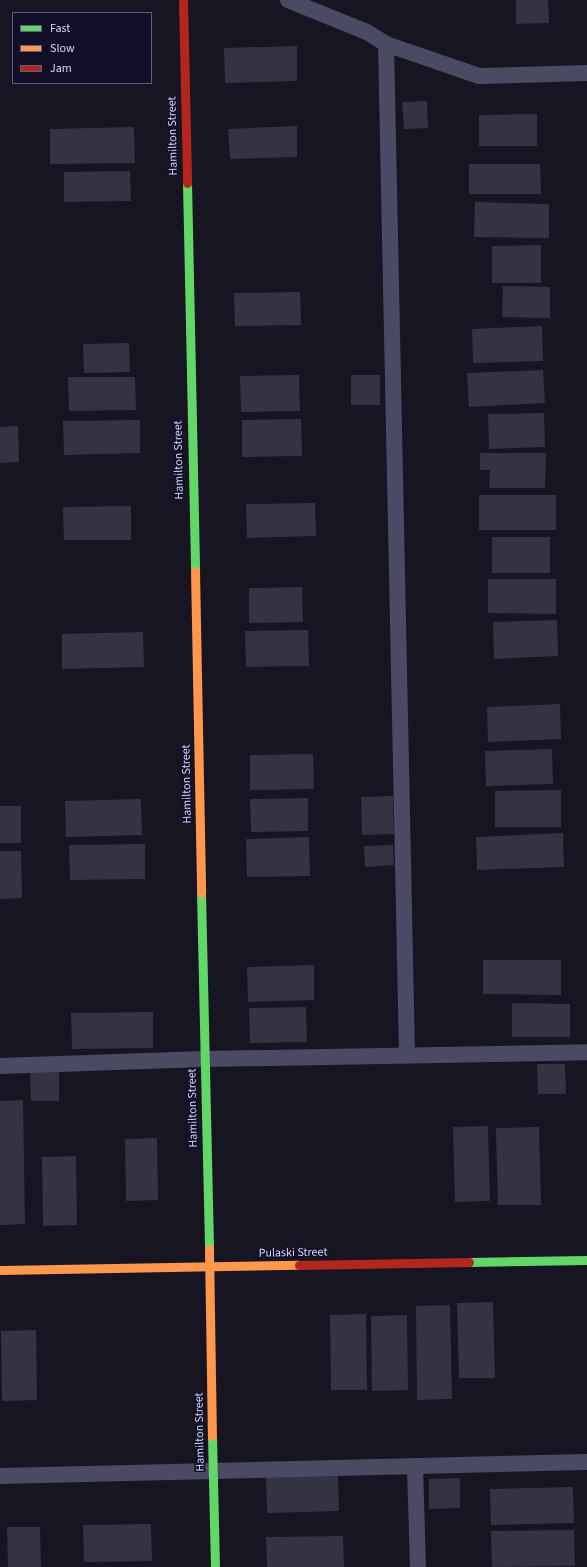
<!DOCTYPE html>
<html>
<head>
<meta charset="utf-8">
<style>
  body { margin:0 }
  #map { position:relative; width:587px; height:1567px; overflow:hidden; background:#161521; font-family:"Source Sans 3",sans-serif }
  div>[style] { position:absolute }
  .building>* { inset:0; background:#343343 }
  .lane>* { height:16px; margin:-8px; padding:0 8px; transform-origin:8px; border-radius:8px; background:#4a4b62 }
  .fast>* { height:9px; margin:-4.5px; padding:0 4.5px; transform-origin:4.5px; border-radius:4.5px; background:#63d668 }
  .slow>* { height:9px; margin:-4.5px; padding:0 4.5px; transform-origin:4.5px; border-radius:4.5px; background:#ff974d }
  .jam>* { height:9px; margin:-4.5px; padding:0 4.5px; transform-origin:4.5px; border-radius:4.5px; background:#b3261e }
  span { translate:-50% -50%; white-space:nowrap; text-align:center; line-height:1.15; -webkit-text-stroke:3px #110f27; paint-order:stroke }
  .street-label { font-size:12px; color:#d7d5ff }
  .legend { position:absolute; left:12px; top:12px; width:140px; height:72px; box-sizing:border-box; background:#110f27; border:1px solid #605e7d; margin:0; padding:5px 7px; list-style:none; font-size:12px; color:#d7d5ff }
  .legend li { display:flex; align-items:center; gap:8px; height:20px }
  .legend b { width:20px; border:1px solid #605e7d }
</style>
</head>
<body>
<div id="map">
  <div class="building">
    <div style="clip-path:polygon(516px 0,548px 0,549px 23px,516px 24px)"></div>
    <div style="clip-path:polygon(297px 46px,297px 81px,225px 83px,224px 48px)"></div>
    <div style="clip-path:polygon(427px 101px,428px 128px,404px 129px,402px 102px)"></div>
    <div style="clip-path:polygon(537px 114px,537px 146px,479px 146px,479px 115px)"></div>
    <div style="clip-path:polygon(297px 126px,297px 157px,230px 159px,228px 129px)"></div>
    <div style="clip-path:polygon(134px 127px,135px 163px,50px 164px,50px 129px)"></div>
    <div style="clip-path:polygon(469px 164px,540px 164px,541px 194px,469px 194px)"></div>
    <div style="clip-path:polygon(130px 171px,131px 201px,64px 202px,64px 172px)"></div>
    <div style="clip-path:polygon(475px 202px,549px 204px,549px 238px,474px 237px)"></div>
    <div style="clip-path:polygon(541px 245px,541px 283px,492px 283px,492px 246px)"></div>
    <div style="clip-path:polygon(503px 286px,550px 287px,550px 318px,502px 317px)"></div>
    <div style="clip-path:polygon(300px 292px,301px 325px,235px 326px,234px 293px)"></div>
    <div style="clip-path:polygon(542px 326px,543px 361px,473px 363px,472px 329px)"></div>
    <div style="clip-path:polygon(129px 343px,130px 372px,84px 373px,83px 344px)"></div>
    <div style="clip-path:polygon(543px 370px,545px 403px,469px 407px,467px 373px)"></div>
    <div style="clip-path:polygon(299px 375px,300px 411px,241px 412px,240px 376px)"></div>
    <div style="clip-path:polygon(351px 375px,380px 375px,380px 405px,351px 405px)"></div>
    <div style="clip-path:polygon(68px 377px,135px 377px,136px 410px,69px 411px)"></div>
    <div style="clip-path:polygon(544px 413px,545px 447px,489px 449px,488px 414px)"></div>
    <div style="clip-path:polygon(301px 419px,302px 456px,242px 457px,242px 420px)"></div>
    <div style="clip-path:polygon(140px 420px,140px 453px,64px 455px,63px 421px)"></div>
    <div style="clip-path:polygon(18px 426px,19px 462px,0 463px,0 427px)"></div>
    <div style="clip-path:polygon(480px 453px,546px 453px,545px 488px,489px 488px,490px 470px,480px 470px)"></div>
    <div style="clip-path:polygon(479px 495px,556px 495px,556px 530px,479px 530px)"></div>
    <div style="clip-path:polygon(315px 503px,316px 536px,247px 538px,246px 504px)"></div>
    <div style="clip-path:polygon(131px 506px,131px 540px,64px 540px,63px 507px)"></div>
    <div style="clip-path:polygon(492px 537px,550px 537px,550px 573px,492px 573px)"></div>
    <div style="clip-path:polygon(488px 579px,556px 579px,556px 614px,488px 613px)"></div>
    <div style="clip-path:polygon(302px 587px,303px 622px,249px 623px,249px 588px)"></div>
    <div style="clip-path:polygon(557px 620px,558px 656px,494px 659px,493px 622px)"></div>
    <div style="clip-path:polygon(308px 630px,309px 666px,246px 667px,245px 631px)"></div>
    <div style="clip-path:polygon(143px 632px,144px 667px,62px 669px,62px 634px)"></div>
    <div style="clip-path:polygon(560px 704px,561px 739px,488px 742px,487px 707px)"></div>
    <div style="clip-path:polygon(552px 749px,553px 784px,486px 786px,485px 751px)"></div>
    <div style="clip-path:polygon(313px 754px,314px 789px,250px 790px,250px 755px)"></div>
    <div style="clip-path:polygon(561px 790px,561px 827px,495px 827px,495px 791px)"></div>
    <div style="clip-path:polygon(393px 796px,394px 834px,362px 835px,361px 797px)"></div>
    <div style="clip-path:polygon(308px 798px,308px 831px,251px 832px,250px 799px)"></div>
    <div style="clip-path:polygon(141px 799px,142px 835px,66px 837px,65px 801px)"></div>
    <div style="clip-path:polygon(0 806px,21px 806px,21px 843px,0 843px)"></div>
    <div style="clip-path:polygon(563px 833px,564px 867px,477px 870px,476px 837px)"></div>
    <div style="clip-path:polygon(309px 837px,310px 876px,247px 877px,246px 839px)"></div>
    <div style="clip-path:polygon(145px 844px,145px 879px,70px 880px,69px 845px)"></div>
    <div style="clip-path:polygon(393px 845px,394px 865px,365px 867px,364px 846px)"></div>
    <div style="clip-path:polygon(0 851px,21px 851px,22px 898px,0 899px)"></div>
    <div style="clip-path:polygon(483px 960px,561px 960px,561px 995px,483px 994px)"></div>
    <div style="clip-path:polygon(314px 965px,314px 1000px,248px 1002px,247px 967px)"></div>
    <div style="clip-path:polygon(512px 1003px,570px 1004px,570px 1037px,512px 1037px)"></div>
    <div style="clip-path:polygon(306px 1007px,307px 1042px,250px 1043px,249px 1008px)"></div>
    <div style="clip-path:polygon(153px 1012px,153px 1048px,72px 1049px,71px 1013px)"></div>
    <div style="clip-path:polygon(537px 1064px,565px 1064px,566px 1094px,538px 1094px)"></div>
    <div style="clip-path:polygon(30px 1071px,59px 1071px,59px 1101px,31px 1101px)"></div>
    <div style="clip-path:polygon(23px 1100px,25px 1224px,0 1225px,0 1101px)"></div>
    <div style="clip-path:polygon(488px 1126px,490px 1201px,455px 1202px,453px 1127px)"></div>
    <div style="clip-path:polygon(539px 1127px,541px 1205px,498px 1205px,496px 1128px)"></div>
    <div style="clip-path:polygon(157px 1138px,158px 1200px,126px 1201px,125px 1139px)"></div>
    <div style="clip-path:polygon(76px 1156px,77px 1225px,43px 1226px,42px 1157px)"></div>
    <div style="clip-path:polygon(493px 1302px,495px 1378px,459px 1378px,457px 1303px)"></div>
    <div style="clip-path:polygon(450px 1305px,452px 1399px,417px 1400px,416px 1306px)"></div>
    <div style="clip-path:polygon(366px 1314px,367px 1390px,331px 1390px,330px 1315px)"></div>
    <div style="clip-path:polygon(407px 1315px,408px 1390px,372px 1391px,371px 1316px)"></div>
    <div style="clip-path:polygon(36px 1330px,37px 1400px,2px 1401px,1px 1331px)"></div>
    <div style="clip-path:polygon(338px 1475px,339px 1511px,267px 1513px,266px 1477px)"></div>
    <div style="clip-path:polygon(460px 1478px,460px 1508px,429px 1509px,429px 1479px)"></div>
    <div style="clip-path:polygon(573px 1487px,574px 1523px,491px 1525px,490px 1489px)"></div>
    <div style="clip-path:polygon(151px 1524px,152px 1561px,84px 1562px,83px 1525px)"></div>
    <div style="clip-path:polygon(7px 1527px,40px 1527px,41px 1567px,8px 1567px)"></div>
    <div style="clip-path:polygon(574px 1530px,575px 1566px,492px 1567px,491px 1531px)"></div>
    <div style="clip-path:polygon(343px 1536px,344px 1567px,267px 1567px,266px 1537px)"></div>
  </div>
  <div class="lane">
    <div style="left:288px;top:0;width:85px;rotate:22.1deg"></div>
    <div style="left:367px;top:32px;width:22px;rotate:32deg"></div>
    <div style="left:386px;top:44px;width:98px;rotate:19deg"></div>
    <div style="left:479px;top:76px;width:108px;rotate:-1.6deg"></div>
    <div style="left:386px;top:44px;width:1012px;rotate:88.81deg"></div>
    <div style="left:0;top:1066px;width:204px;rotate:-2deg"></div>
    <div style="left:204px;top:1059px;width:383px;rotate:-1deg"></div>
    <div style="left:415px;top:1467px;width:100px;rotate:88.3deg"></div>
    <div style="left:0;top:1476px;width:587px;rotate:-1.37deg"></div>
  </div>
  <div class="fast">
    <div style="left:187px;top:183px;width:388px;rotate:88.8deg"></div>
    <div style="left:201px;top:893px;width:356px;rotate:88.7deg"></div>
    <div style="left:469px;top:1262px;width:118px;rotate:-1deg"></div>
    <div style="left:212px;top:1436px;width:131px;rotate:88.7deg"></div>
  </div>
  <div class="slow">
    <div style="left:195px;top:571px;width:322px;rotate:88.9deg"></div>
    <div style="left:209px;top:1249px;width:187px;rotate:89.1deg"></div>
    <div style="left:0;top:1270px;width:299px;rotate:-1deg"></div>
  </div>
  <div class="jam">
    <div style="left:183px;top:0;width:183px;rotate:88.7deg"></div>
    <div style="left:299px;top:1265px;width:170px;rotate:-1deg"></div>
  </div>
  <div class="street-label">
    <span style="left:173px;top:136px;rotate:-91deg">Hamilton Street</span>
    <span style="left:179px;top:460px;rotate:-91deg">Hamilton Street</span>
    <span style="left:187px;top:784px;rotate:-91deg">Hamilton Street</span>
    <span style="left:193px;top:1108px;rotate:-91deg">Hamilton Street</span>
    <span style="left:293px;top:1253px;rotate:-1deg">Pulaski Street</span>
    <span style="left:200px;top:1432px;rotate:-91deg">Hamilton Street</span>
  </div>
  <ul class="legend">
  <li><b style="height:5px;background:#63d668"></b>Fast</li>
  <li><b style="height:5px;background:#ff974d"></b>Slow</li>
  <li><b style="height:5px;background:#b3261e"></b>Jam</li>
  </ul>
</div>
</body>
</html>
